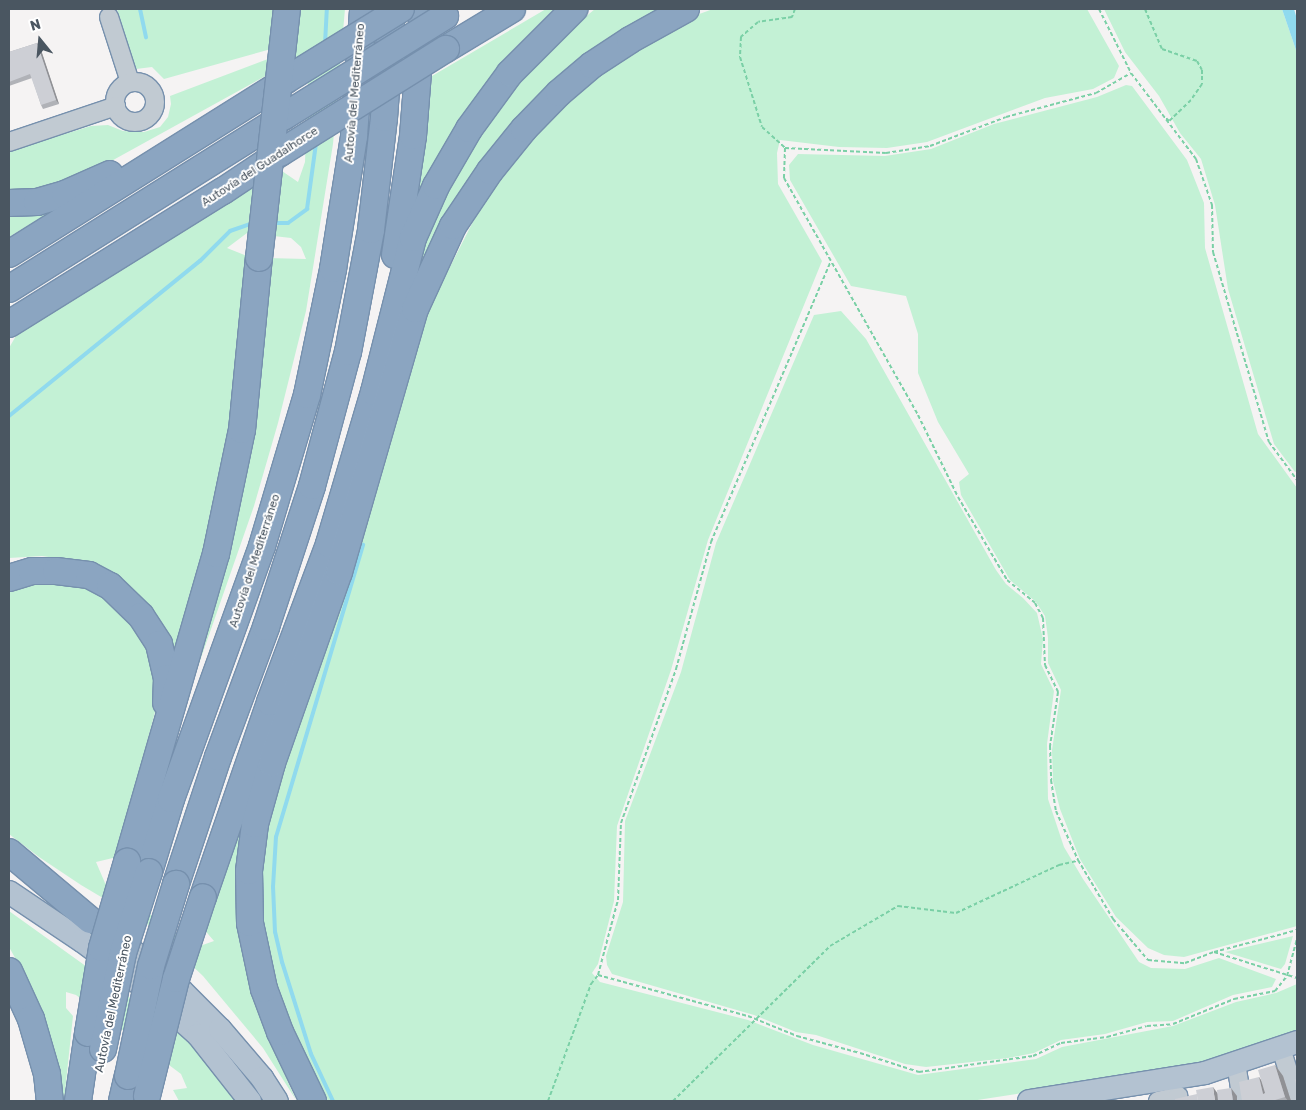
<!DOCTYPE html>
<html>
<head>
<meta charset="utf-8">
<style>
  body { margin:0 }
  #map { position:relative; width:1306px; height:1110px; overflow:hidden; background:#f5f3f3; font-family:Rubik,sans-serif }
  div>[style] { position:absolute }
  .green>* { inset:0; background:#c3f1d5 }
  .water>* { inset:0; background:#90daee }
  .stream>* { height:4px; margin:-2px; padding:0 2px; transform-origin:2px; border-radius:2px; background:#90daee }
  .path>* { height:2px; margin-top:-1px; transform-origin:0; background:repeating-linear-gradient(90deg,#7ad0a6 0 4px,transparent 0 6.5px) }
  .roads { filter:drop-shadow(1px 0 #7690ad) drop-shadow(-1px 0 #7690ad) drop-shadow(0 1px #7690ad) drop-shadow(0 -1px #7690ad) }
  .minor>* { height:18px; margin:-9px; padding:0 9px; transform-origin:9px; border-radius:9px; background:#c1cad2 }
  .minor>.ring { margin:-9px; padding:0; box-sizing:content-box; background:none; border:18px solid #c1cad2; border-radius:50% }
  .major>* { height:22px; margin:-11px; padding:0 11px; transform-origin:11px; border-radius:11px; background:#b3c2d1 }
  .highway>* { height:26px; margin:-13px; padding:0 13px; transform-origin:13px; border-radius:13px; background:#8ba5c1 }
  .bridges { filter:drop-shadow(1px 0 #7690ad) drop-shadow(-1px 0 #7690ad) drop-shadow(0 1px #7690ad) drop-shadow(0 -1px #7690ad) }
  .highway-bridge>* { height:26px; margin:-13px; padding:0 13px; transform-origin:13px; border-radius:13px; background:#8ba5c1 }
  .wall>* { inset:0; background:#b0b2b7 }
  .shaded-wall>* { inset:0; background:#909195 }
  .building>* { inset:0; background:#cdcfd5 }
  span { translate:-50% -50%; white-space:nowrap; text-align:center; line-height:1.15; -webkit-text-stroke:4px #fff; paint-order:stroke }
  .street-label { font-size:12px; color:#4a5661 }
  .frame { position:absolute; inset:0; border:10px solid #4a5661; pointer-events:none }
  .north { position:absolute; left:15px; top:15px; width:50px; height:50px; -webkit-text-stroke:4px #fff; paint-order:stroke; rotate:343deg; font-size:14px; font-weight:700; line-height:20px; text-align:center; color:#4a5661 }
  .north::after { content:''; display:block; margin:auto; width:18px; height:22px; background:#4a5661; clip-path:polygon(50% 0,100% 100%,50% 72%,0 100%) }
</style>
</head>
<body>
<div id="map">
  <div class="green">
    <div style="clip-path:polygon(117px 9px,345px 9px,333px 144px,306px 311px,278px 423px,254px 506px,179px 721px,267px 258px,306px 259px,301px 247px,291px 238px,247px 233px,227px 248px,252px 258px,231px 430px,207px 544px,174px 667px,82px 562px,42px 556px,9px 558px,9px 348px,17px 334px,279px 169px,298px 182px,305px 162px,309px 52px,86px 175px,62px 184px,9px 194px,9px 151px,91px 126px,108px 125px,123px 131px,144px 132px,160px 127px,168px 117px,171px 104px,170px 96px,289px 51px,289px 44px,164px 79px,152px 67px,136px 69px)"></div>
    <div style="clip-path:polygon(546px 9px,554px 9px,501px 62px,459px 124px,416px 211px,432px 76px)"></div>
    <div style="clip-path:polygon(595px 9px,666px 9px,600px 47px,416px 290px,413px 265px,440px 200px,470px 150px,515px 86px,560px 38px)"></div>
    <div style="clip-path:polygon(713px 9px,1087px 9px,1119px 66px,1114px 78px,1093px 89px,1045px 98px,927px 142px,887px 148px,839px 147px,780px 140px,777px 153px,778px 184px,822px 261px,708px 540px,671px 670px,617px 826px,614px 901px,598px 964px,592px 973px,600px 982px,748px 1020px,813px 1045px,918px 1075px,1036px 1059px,1062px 1047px,1173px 1026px,1236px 1002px,1276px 993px,1297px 984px,1297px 1030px,1244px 1050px,1172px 1070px,971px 1101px,320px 1101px,287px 1029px,256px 918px,260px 838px,432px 302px,478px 212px,532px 135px,595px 80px,672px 24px)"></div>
    <div style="clip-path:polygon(1104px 9px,1282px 9px,1297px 53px,1297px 471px,1295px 472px,1274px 444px,1228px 289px,1215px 205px,1201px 159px,1180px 133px,1159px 96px,1125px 52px)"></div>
    <div style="clip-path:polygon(1126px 85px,1132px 86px,1187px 160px,1204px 203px,1205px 248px,1258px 434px,1297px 488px,1297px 926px,1184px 957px,1164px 955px,1148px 948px,1116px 917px,1080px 859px,1060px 809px,1053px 781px,1052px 750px,1061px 690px,1048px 663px,1048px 638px,1045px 616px,1036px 602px,1010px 580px,961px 495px,959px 482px,969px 474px,938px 422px,918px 373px,918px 334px,906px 296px,851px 286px,790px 180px,789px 165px,798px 154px,885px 156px,931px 149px,994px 124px,1097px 97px)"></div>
    <div style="clip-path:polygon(70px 200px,9px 237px,9px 214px)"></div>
    <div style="clip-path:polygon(841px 311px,866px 339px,996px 570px,1006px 584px,1023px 598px,1037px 613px,1043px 639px,1041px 664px,1054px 691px,1047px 744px,1048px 799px,1064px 847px,1083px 879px,1139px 962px,1151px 968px,1185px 969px,1219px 958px,1276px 979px,1272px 987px,1233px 995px,1173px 1021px,1147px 1022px,1105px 1034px,1061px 1040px,1034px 1053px,1008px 1058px,926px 1067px,905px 1064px,816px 1035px,796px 1032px,754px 1015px,612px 974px,607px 965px,606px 956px,623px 902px,625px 821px,681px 672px,716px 543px,814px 315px)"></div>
    <div style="clip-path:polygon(50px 581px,87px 588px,122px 609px,148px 645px,158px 679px,155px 712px,117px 857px,96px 862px,105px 883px,197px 947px,214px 941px,202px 927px,268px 745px,239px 876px,241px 944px,261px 1021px,296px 1100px,263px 1048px,203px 976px,150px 926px,81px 885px,39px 857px,9px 834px,9px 589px)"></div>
    <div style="clip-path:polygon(9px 911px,175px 1030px,191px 1045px,236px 1101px,179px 1101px,173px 1090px,187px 1088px,181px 1074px,76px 995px,66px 992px,66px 1008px,73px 1016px,64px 1101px,61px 1101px,57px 1058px,32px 988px,9px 947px)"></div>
    <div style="clip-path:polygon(1293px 936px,1285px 964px,1281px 969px,1225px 952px)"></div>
  </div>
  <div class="water">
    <div style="clip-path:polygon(1282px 9px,1294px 9px,1297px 19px,1297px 53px)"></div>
  </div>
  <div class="stream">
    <div style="left:140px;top:9px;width:29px;rotate:78deg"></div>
    <div style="left:325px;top:44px;width:35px;rotate:-87deg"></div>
    <div style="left:273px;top:223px;width:15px"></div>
    <div style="left:288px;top:223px;width:24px;rotate:-36deg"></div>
    <div style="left:307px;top:209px;width:67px;rotate:-82.2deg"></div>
    <div style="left:9px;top:416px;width:246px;rotate:-39.1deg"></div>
    <div style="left:200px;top:261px;width:42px;rotate:-45deg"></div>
    <div style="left:230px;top:231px;width:24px;rotate:-19deg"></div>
    <div style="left:333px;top:1101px;width:52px;rotate:-115.1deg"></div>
    <div style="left:311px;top:1054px;width:96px;rotate:-107.5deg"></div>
    <div style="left:282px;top:962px;width:31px;rotate:-103deg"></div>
    <div style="left:275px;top:932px;width:45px;rotate:-92.5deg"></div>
    <div style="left:273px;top:887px;width:50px;rotate:-86.6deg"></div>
    <div style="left:276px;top:837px;width:305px;rotate:-73.4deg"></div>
  </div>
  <div class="path">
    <div style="left:795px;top:9px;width:9px;rotate:111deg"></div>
    <div style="left:792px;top:17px;width:34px;rotate:172deg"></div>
    <div style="left:758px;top:22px;width:23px;rotate:139deg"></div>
    <div style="left:741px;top:37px;width:20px;rotate:93deg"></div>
    <div style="left:740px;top:57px;width:73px;rotate:72.6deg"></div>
    <div style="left:762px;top:127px;width:31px;rotate:42deg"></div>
    <div style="left:785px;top:148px;width:101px;rotate:2.8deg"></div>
    <div style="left:886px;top:153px;width:45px;rotate:-9deg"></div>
    <div style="left:930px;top:146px;width:81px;rotate:-20.9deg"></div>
    <div style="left:1006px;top:117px;width:93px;rotate:-14.9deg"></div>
    <div style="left:1096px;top:93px;width:40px;rotate:-29.7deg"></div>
    <div style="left:1099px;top:9px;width:72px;rotate:63.4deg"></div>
    <div style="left:1131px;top:73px;width:108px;rotate:52.9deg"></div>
    <div style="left:1196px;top:159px;width:49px;rotate:70.8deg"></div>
    <div style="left:1212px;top:205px;width:47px;rotate:88.8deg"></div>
    <div style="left:1213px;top:252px;width:198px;rotate:73.6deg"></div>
    <div style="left:1269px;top:442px;width:47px;rotate:53.6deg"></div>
    <div style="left:1145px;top:9px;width:43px;rotate:67deg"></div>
    <div style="left:1162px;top:49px;width:37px;rotate:19deg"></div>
    <div style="left:1197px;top:61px;width:10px;rotate:61deg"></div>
    <div style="left:1202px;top:70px;width:14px;rotate:90deg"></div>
    <div style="left:1202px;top:84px;width:19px;rotate:125deg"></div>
    <div style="left:1191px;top:100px;width:30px;rotate:136deg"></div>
    <div style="left:1169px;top:121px;width:6px;rotate:-135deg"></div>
    <div style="left:785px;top:148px;width:30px;rotate:92deg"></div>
    <div style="left:784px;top:178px;width:272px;rotate:60.5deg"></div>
    <div style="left:918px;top:415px;width:91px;rotate:64deg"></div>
    <div style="left:958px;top:497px;width:96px;rotate:59.4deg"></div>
    <div style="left:1007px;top:580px;width:36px;rotate:39deg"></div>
    <div style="left:1035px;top:603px;width:17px;rotate:62deg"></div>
    <div style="left:1043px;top:618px;width:47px;rotate:87.6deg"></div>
    <div style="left:1045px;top:665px;width:30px;rotate:64deg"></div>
    <div style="left:1058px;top:692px;width:55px;rotate:98.4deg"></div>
    <div style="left:1050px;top:746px;width:34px;rotate:88deg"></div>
    <div style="left:1051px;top:780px;width:31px;rotate:81deg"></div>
    <div style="left:1056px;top:811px;width:54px;rotate:65.8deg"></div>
    <div style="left:1078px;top:860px;width:69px;rotate:59.3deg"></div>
    <div style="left:1113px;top:919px;width:54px;rotate:49.5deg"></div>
    <div style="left:1148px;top:960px;width:37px;rotate:5deg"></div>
    <div style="left:1185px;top:963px;width:31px;rotate:-21deg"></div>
    <div style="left:1214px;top:952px;width:86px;rotate:-14.8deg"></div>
    <div style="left:1214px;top:952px;width:87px;rotate:17.4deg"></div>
    <div style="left:598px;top:975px;width:156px;rotate:15.3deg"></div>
    <div style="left:748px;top:1016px;width:53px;rotate:22.2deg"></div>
    <div style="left:797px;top:1036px;width:65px;rotate:15.1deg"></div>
    <div style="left:860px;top:1053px;width:62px;rotate:17.9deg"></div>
    <div style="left:919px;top:1072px;width:115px;rotate:-8deg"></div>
    <div style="left:1033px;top:1056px;width:31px;rotate:-25deg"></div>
    <div style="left:1061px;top:1043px;width:46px;rotate:-7.4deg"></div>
    <div style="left:1107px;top:1037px;width:41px;rotate:-15.4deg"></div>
    <div style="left:1147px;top:1026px;width:26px;rotate:-4deg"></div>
    <div style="left:1173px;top:1024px;width:66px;rotate:-22.3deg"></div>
    <div style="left:1234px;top:999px;width:42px;rotate:-11deg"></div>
    <div style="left:1275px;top:991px;width:19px;rotate:-51deg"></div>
    <div style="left:1287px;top:976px;width:39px;rotate:-75deg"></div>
    <div style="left:548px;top:1101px;width:125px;rotate:-69.8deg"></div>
    <div style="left:591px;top:984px;width:11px;rotate:-52deg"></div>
    <div style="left:598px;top:975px;width:78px;rotate:-75.1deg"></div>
    <div style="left:618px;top:900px;width:77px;rotate:-87.8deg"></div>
    <div style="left:621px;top:823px;width:164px;rotate:-70.3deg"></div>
    <div style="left:676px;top:669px;width:132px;rotate:-74.6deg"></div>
    <div style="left:711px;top:542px;width:306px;rotate:-66.9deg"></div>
    <div style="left:673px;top:1101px;width:221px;rotate:-44.6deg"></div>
    <div style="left:830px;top:946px;width:79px;rotate:-30.5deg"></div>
    <div style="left:898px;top:906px;width:58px;rotate:6.9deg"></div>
    <div style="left:956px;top:913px;width:114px;rotate:-25deg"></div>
    <div style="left:1059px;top:865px;width:18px;rotate:-13deg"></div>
  </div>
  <div class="roads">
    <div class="minor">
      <div style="left:109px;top:17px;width:68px;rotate:72.1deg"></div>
      <div class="ring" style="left:115px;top:82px;width:22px;height:22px"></div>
      <div style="left:9px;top:142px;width:113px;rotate:-18.6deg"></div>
      <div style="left:1281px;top:1048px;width:54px;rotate:72.9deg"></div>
      <div style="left:1236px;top:1063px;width:38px;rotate:81deg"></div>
      <div style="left:1158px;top:1101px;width:21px;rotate:-14deg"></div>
      <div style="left:1178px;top:1096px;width:5px;rotate:79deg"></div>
    </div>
    <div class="major">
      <div style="left:9px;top:892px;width:88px;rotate:33.9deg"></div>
      <div style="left:82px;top:941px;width:84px;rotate:36.7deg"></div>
      <div style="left:149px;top:991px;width:66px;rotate:41.9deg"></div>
      <div style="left:198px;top:1035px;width:84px;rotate:51.8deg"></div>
      <div style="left:112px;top:934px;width:90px;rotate:39.2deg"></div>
      <div style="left:182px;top:991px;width:54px;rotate:45deg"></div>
      <div style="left:220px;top:1029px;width:65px;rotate:49.4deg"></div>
      <div style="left:262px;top:1078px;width:27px;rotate:57deg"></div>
      <div style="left:1029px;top:1101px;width:178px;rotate:-9deg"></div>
      <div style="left:1205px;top:1073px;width:97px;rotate:-18.6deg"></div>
    </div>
    <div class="highway">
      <div style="left:446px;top:49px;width:77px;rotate:-31.2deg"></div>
      <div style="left:9px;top:203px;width:28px;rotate:-2deg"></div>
      <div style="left:37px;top:202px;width:29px;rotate:-16deg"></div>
      <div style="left:65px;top:194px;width:49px;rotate:-24deg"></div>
      <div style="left:9px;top:254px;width:327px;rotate:-32.1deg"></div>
      <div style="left:395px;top:255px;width:120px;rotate:-81.4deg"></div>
      <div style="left:413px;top:136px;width:127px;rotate:-85.5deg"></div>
      <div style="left:9px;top:289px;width:324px;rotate:-32.1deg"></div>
      <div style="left:9px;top:324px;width:252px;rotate:-31.9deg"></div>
      <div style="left:223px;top:191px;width:69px;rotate:-33.7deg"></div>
      <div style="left:9px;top:578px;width:24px;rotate:-17deg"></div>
      <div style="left:32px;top:571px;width:24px"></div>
      <div style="left:56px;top:571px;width:33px;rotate:7deg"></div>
      <div style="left:89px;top:575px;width:24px;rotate:28deg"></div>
      <div style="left:110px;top:586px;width:43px;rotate:44.1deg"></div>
      <div style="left:141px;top:616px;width:33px;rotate:57deg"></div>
      <div style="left:159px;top:644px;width:35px;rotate:77deg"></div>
      <div style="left:167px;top:678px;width:25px;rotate:92deg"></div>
      <div style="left:9px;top:852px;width:106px;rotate:40deg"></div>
      <div style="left:127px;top:862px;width:321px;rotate:-73.9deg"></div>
      <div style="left:216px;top:554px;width:127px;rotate:-78.2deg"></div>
      <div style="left:242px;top:430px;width:173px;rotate:-84.4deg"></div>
      <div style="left:149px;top:872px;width:76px;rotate:-73.2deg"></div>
      <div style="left:171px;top:799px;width:269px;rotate:-70.2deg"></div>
      <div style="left:262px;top:546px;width:158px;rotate:-73.4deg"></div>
      <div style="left:307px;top:395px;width:129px;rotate:-78.3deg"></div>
      <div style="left:333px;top:269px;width:135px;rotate:-81deg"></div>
      <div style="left:354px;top:136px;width:127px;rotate:-85.9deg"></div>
      <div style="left:176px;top:884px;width:134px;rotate:-71.7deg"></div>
      <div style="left:218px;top:757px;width:139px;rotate:-69.7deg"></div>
      <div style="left:266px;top:627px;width:148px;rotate:-71.9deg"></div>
      <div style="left:312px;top:486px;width:139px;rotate:-75deg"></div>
      <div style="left:348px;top:352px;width:124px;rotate:-79.3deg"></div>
      <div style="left:371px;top:230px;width:113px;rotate:-83.4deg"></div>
      <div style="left:384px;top:118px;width:109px;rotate:-85.8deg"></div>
      <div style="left:203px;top:897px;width:206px;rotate:-71deg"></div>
      <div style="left:270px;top:702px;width:169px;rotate:-69.5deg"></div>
      <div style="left:329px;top:544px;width:159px;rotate:-73.5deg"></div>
      <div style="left:374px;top:392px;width:159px;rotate:-75.8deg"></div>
      <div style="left:413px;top:238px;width:57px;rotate:-66.1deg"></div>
      <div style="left:436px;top:186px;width:66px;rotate:-59.9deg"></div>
      <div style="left:469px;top:129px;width:69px;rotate:-53.8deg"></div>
      <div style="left:510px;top:73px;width:91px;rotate:-45deg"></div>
      <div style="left:9px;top:971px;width:53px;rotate:65.4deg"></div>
      <div style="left:31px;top:1019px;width:57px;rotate:73.8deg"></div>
      <div style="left:47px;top:1074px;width:27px;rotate:84deg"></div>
      <div style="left:78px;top:1101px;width:69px;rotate:-81.6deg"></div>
      <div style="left:122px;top:1101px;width:26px;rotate:-77deg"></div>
      <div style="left:313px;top:1101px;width:76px;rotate:-115.6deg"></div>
      <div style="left:280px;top:1032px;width:46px;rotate:-110.4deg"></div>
      <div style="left:264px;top:989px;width:67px;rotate:-102deg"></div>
      <div style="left:250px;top:923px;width:52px;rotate:-91.1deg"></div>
      <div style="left:249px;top:871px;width:47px;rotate:-82.7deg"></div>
      <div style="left:255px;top:824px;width:63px;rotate:-74.4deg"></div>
      <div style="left:272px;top:763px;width:202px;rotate:-70.7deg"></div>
      <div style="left:339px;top:572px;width:274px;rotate:-73.9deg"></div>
      <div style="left:415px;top:309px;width:91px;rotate:-65.4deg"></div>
      <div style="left:453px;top:226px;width:66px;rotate:-56.1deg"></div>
      <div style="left:490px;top:171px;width:54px;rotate:-51deg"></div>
      <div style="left:524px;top:129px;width:50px;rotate:-45.8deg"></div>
      <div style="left:559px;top:93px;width:43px;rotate:-40.3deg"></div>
      <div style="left:592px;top:65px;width:45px;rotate:-33.3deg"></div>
      <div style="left:630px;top:40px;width:64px;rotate:-29deg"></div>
    </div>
  </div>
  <div class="bridges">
    <div class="highway-bridge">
      <div style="left:286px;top:80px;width:135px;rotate:-31.7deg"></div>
      <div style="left:283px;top:117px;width:191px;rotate:-31.9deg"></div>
      <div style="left:280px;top:153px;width:196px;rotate:-32.1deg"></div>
      <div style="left:259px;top:258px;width:251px;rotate:-83.6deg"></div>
      <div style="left:88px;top:1033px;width:86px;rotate:-80.6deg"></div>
      <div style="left:102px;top:948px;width:90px;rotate:-73.8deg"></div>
      <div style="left:103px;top:1049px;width:98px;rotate:-78.2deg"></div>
      <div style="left:123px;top:953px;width:85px;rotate:-72.2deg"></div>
      <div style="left:128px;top:1076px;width:112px;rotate:-78.2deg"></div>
      <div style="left:151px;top:966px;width:86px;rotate:-73deg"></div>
      <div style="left:147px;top:1096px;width:121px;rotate:-76.1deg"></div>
      <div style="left:176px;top:979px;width:86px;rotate:-71.8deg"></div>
    </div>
  </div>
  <div class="wall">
    <div style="clip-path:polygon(37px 43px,40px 47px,59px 104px,43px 109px,41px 105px,32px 78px,9px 86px,9px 52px)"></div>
    <div style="clip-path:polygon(1275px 1065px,1283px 1076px,1291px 1101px,1242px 1101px,1259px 1077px,1262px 1081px)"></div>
  </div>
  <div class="shaded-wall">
    <div style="clip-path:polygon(37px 43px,40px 47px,59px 104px,56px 100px)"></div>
    <div style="clip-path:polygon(1275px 1065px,1283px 1076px,1291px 1101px,1288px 1101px,1285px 1097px)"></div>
    <div style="clip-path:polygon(1259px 1077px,1266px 1088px,1270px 1101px,1263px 1094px)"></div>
    <div style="clip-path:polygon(1213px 1087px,1221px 1098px,1221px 1101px,1215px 1101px)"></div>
    <div style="clip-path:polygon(1231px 1088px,1237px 1096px,1237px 1101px,1233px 1101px)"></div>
  </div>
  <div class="building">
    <div style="clip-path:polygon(37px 43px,56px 100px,41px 105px,30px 74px,9px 82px,9px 52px)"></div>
    <div style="clip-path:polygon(1275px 1065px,1285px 1097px,1272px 1101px,1242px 1101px,1239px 1082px,1259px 1077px,1263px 1094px,1265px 1093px,1258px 1070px)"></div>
    <div style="clip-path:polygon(1297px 1078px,1297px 1088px,1295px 1080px)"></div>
    <div style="clip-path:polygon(1213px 1087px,1215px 1101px,1198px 1101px,1196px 1090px)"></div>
    <div style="clip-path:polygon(1231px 1088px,1233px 1101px,1218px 1101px,1217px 1090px)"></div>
    <div style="clip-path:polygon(1197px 1094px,1198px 1101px,1175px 1101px,1175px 1099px)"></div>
  </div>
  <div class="street-label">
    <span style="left:355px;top:93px;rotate:-85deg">Autovía del Mediterráneo</span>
    <span style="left:260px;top:167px;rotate:-33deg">Autovía del Guadalhorce</span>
    <span style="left:255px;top:561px;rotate:-72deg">Autovía del Mediterráneo</span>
    <span style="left:114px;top:1004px;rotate:-78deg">Autovía del Mediterráneo</span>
  </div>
  <div class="frame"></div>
  <div class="north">N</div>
</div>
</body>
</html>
